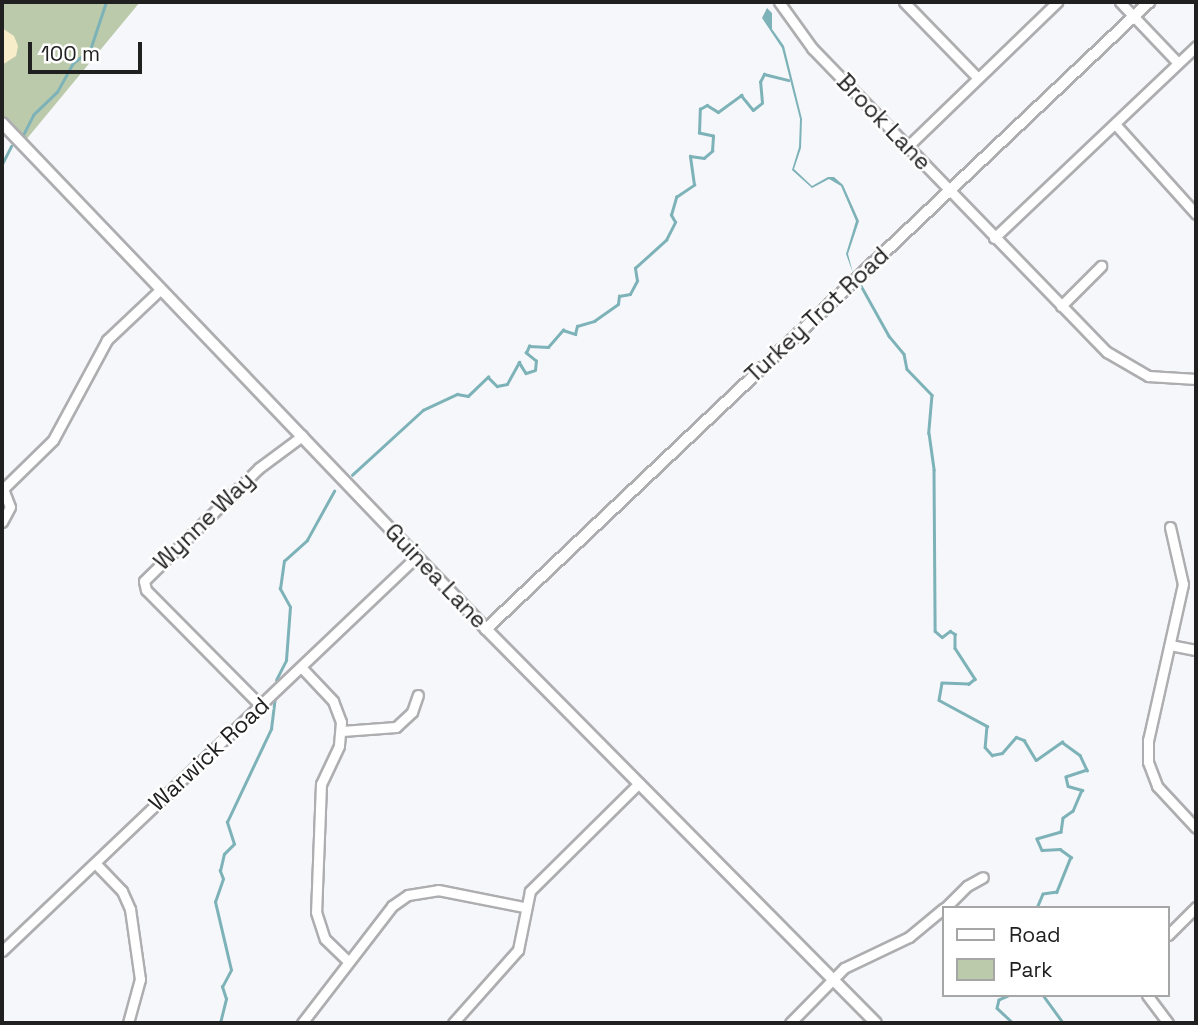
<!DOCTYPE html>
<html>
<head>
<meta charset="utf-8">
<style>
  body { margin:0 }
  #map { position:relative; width:1198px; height:1025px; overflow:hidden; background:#f6f7fa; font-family:"Space Grotesk",sans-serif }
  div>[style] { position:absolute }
  .green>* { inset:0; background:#bccaac }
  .sand>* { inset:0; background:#f7edc8 }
  .water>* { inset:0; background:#7db3b8 }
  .stream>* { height:2.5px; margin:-1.25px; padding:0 1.25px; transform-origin:1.25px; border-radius:1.25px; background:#7db3b8 }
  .roads { filter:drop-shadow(2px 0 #aeaeb1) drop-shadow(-2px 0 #aeaeb1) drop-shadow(0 2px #aeaeb1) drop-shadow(0 -2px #aeaeb1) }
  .minor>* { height:9px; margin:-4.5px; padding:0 4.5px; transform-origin:4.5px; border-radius:4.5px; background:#fff }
  .tertiary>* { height:10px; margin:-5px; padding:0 5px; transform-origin:5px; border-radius:5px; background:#fff }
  span { translate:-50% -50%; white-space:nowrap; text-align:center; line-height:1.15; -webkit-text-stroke:5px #fff; paint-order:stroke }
  .street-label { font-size:23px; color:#202021 }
  .frame { position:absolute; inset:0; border:4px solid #202021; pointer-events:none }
  .legend { position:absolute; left:942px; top:906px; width:228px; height:91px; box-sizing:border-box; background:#fff; border:2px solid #a6a6a6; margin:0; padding:9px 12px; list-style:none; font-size:21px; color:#202021 }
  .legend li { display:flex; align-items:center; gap:14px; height:35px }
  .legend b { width:35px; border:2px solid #a6a6a6 }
  .scale { position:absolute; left:28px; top:42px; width:114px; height:32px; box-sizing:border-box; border:4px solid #202021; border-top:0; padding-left:9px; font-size:21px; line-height:24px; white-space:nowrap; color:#202021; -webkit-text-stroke:5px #fff; paint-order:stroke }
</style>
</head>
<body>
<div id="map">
  <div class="green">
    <div style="clip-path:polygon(2px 2px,140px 2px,25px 141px,2px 119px)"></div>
  </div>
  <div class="sand">
    <div style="clip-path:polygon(2px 28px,14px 36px,18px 46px,16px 56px,2px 65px)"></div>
  </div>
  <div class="water">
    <div style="clip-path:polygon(767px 8px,772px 13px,772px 29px,784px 46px,802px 119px,801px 148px,794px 169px,812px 186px,828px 177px,834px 177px,843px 185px,859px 221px,848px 254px,853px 273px,846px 254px,856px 221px,841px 186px,829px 179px,812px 188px,792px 170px,799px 147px,800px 119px,782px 48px,762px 18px)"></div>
  </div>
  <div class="stream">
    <div style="left:23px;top:135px;width:22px;rotate:-63deg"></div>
    <div style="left:33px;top:115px;width:33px;rotate:-44deg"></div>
    <div style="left:57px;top:92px;width:33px;rotate:-61deg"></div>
    <div style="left:73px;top:63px;width:21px;rotate:-37deg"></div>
    <div style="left:90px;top:50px;width:51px;rotate:-71.6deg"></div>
    <div style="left:2px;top:164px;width:20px;rotate:-63deg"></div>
    <div style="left:2px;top:170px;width:7px;rotate:90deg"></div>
    <div style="left:859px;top:282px;width:62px;rotate:60.9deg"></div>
    <div style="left:889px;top:336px;width:23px;rotate:50deg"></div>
    <div style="left:904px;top:354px;width:15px;rotate:79deg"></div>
    <div style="left:907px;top:369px;width:36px;rotate:46deg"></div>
    <div style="left:932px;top:395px;width:38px;rotate:95deg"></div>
    <div style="left:929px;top:433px;width:37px;rotate:82deg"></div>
    <div style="left:934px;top:470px;width:161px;rotate:89.6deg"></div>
    <div style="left:935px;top:631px;width:9px;rotate:41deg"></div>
    <div style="left:942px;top:637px;width:10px;rotate:-37deg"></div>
    <div style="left:950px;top:631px;width:6px;rotate:31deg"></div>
    <div style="left:955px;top:634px;width:14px;rotate:90deg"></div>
    <div style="left:955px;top:648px;width:37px;rotate:57deg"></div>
    <div style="left:975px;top:679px;width:8px;rotate:140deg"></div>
    <div style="left:969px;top:684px;width:27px;rotate:-178deg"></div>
    <div style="left:942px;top:683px;width:17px;rotate:100deg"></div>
    <div style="left:939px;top:700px;width:55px;rotate:28.4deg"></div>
    <div style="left:987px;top:726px;width:21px;rotate:95deg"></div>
    <div style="left:985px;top:747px;width:11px;rotate:49deg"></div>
    <div style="left:992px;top:755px;width:10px;rotate:-11deg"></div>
    <div style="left:1002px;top:753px;width:21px;rotate:-49deg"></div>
    <div style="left:1016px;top:737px;width:9px;rotate:21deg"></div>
    <div style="left:1024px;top:740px;width:23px;rotate:59deg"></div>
    <div style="left:1036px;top:760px;width:32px;rotate:-35deg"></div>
    <div style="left:1062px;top:742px;width:22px;rotate:36deg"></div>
    <div style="left:1080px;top:755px;width:17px;rotate:65deg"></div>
    <div style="left:1087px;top:770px;width:22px;rotate:162deg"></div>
    <div style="left:1066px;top:777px;width:9px;rotate:77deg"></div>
    <div style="left:1068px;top:786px;width:15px;rotate:16deg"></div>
    <div style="left:1082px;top:790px;width:23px;rotate:113deg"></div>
    <div style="left:1073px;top:811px;width:12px;rotate:145deg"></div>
    <div style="left:1063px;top:818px;width:14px;rotate:98deg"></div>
    <div style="left:1061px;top:832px;width:25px;rotate:164deg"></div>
    <div style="left:1037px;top:839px;width:12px;rotate:66deg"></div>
    <div style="left:1042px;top:850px;width:18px;rotate:-3deg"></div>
    <div style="left:1060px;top:849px;width:14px;rotate:36deg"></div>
    <div style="left:1071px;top:857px;width:38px;rotate:112deg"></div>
    <div style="left:1057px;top:892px;width:14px;rotate:172deg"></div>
    <div style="left:1043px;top:894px;width:15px;rotate:113deg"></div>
    <div style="left:352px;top:475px;width:96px;rotate:-42.5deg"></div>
    <div style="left:423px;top:410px;width:38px;rotate:-25deg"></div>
    <div style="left:457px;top:394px;width:11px;rotate:10deg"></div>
    <div style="left:468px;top:396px;width:28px;rotate:-44deg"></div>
    <div style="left:488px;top:377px;width:13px;rotate:45deg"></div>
    <div style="left:497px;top:386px;width:10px;rotate:-11deg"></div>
    <div style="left:507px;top:384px;width:25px;rotate:-61deg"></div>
    <div style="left:519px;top:362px;width:13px;rotate:58deg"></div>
    <div style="left:526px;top:373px;width:9px;rotate:-18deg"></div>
    <div style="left:535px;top:370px;width:9px;rotate:-84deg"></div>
    <div style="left:536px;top:361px;width:13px;rotate:-141deg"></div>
    <div style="left:526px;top:353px;width:8px;rotate:-67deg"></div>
    <div style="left:529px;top:346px;width:19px;rotate:3deg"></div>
    <div style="left:548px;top:347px;width:23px;rotate:-49deg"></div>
    <div style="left:563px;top:330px;width:13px;rotate:18deg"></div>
    <div style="left:575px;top:334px;width:8px;rotate:-76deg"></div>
    <div style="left:577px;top:326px;width:18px;rotate:-16deg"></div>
    <div style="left:594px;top:321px;width:29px;rotate:-35deg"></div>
    <div style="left:618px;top:304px;width:8px;rotate:-83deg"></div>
    <div style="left:619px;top:296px;width:11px;rotate:-10deg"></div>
    <div style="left:630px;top:294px;width:15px;rotate:-62deg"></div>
    <div style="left:637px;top:281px;width:13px;rotate:-99deg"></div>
    <div style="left:635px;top:268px;width:42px;rotate:-42.1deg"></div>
    <div style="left:666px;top:240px;width:20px;rotate:-63deg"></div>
    <div style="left:675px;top:222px;width:8px;rotate:-120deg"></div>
    <div style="left:671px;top:215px;width:19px;rotate:-74deg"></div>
    <div style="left:676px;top:197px;width:22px;rotate:-34deg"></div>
    <div style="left:694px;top:185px;width:29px;rotate:-98deg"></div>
    <div style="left:690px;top:156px;width:14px;rotate:8deg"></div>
    <div style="left:704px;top:158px;width:11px;rotate:-41deg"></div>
    <div style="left:712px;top:151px;width:15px;rotate:-86deg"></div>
    <div style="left:713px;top:136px;width:14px;rotate:-168deg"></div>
    <div style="left:699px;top:133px;width:24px;rotate:-88deg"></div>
    <div style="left:700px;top:109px;width:8px;rotate:-30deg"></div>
    <div style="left:707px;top:105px;width:13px;rotate:32deg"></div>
    <div style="left:718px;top:112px;width:29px;rotate:-36deg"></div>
    <div style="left:741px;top:95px;width:19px;rotate:51deg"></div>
    <div style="left:753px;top:110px;width:11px;rotate:-38deg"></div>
    <div style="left:762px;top:103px;width:21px;rotate:-95deg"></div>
    <div style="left:760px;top:82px;width:9px;rotate:-63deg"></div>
    <div style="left:764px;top:74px;width:25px;rotate:14deg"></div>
    <div style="left:276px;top:680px;width:22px;rotate:-63deg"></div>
    <div style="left:286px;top:660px;width:53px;rotate:-85.7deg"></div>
    <div style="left:290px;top:607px;width:21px;rotate:-119deg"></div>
    <div style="left:280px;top:589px;width:28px;rotate:-82deg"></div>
    <div style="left:284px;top:561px;width:31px;rotate:-42deg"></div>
    <div style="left:307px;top:540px;width:56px;rotate:-61.1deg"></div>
    <div style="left:1010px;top:995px;width:12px;rotate:156deg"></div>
    <div style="left:999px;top:1000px;width:8px;rotate:104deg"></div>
    <div style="left:997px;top:1008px;width:22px;rotate:43deg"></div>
    <div style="left:1043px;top:995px;width:34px;rotate:54deg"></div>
    <div style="left:220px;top:1023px;width:25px;rotate:-76deg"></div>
    <div style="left:226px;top:999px;width:13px;rotate:-108deg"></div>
    <div style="left:222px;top:987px;width:19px;rotate:-62deg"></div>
    <div style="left:231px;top:970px;width:70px;rotate:-103.2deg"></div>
    <div style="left:215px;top:902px;width:24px;rotate:-71deg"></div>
    <div style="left:223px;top:879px;width:9px;rotate:-111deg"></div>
    <div style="left:220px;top:871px;width:17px;rotate:-77deg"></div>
    <div style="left:224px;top:854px;width:14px;rotate:-45deg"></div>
    <div style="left:234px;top:844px;width:23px;rotate:-108deg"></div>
    <div style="left:227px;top:822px;width:103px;rotate:-64.7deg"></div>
    <div style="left:271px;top:729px;width:31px;rotate:-83deg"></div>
    <div style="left:275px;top:698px;width:9px;rotate:-49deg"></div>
  </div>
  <div class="roads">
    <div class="minor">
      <div style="left:779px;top:2px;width:57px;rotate:54.3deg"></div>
      <div style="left:812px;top:48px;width:424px;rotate:45.9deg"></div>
      <div style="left:1107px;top:352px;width:48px;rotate:30.3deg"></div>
      <div style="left:1148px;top:376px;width:48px;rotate:3.6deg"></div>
      <div style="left:904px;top:2px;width:105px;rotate:45.8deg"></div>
      <div style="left:1120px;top:2px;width:84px;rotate:46.4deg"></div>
      <div style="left:1115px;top:124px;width:121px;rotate:48deg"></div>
      <div style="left:907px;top:147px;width:209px;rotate:-44deg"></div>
      <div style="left:994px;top:238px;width:279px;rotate:-43.5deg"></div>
      <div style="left:1061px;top:306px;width:57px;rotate:-45deg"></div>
      <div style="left:2px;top:486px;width:22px;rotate:69deg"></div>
      <div style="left:10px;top:507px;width:17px;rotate:118deg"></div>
      <div style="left:4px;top:488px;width:69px;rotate:-44.4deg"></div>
      <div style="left:53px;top:440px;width:114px;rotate:-61.6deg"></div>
      <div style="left:107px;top:340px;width:74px;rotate:-43.4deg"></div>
      <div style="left:1170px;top:527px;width:58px;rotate:77.2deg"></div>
      <div style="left:1183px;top:584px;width:160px;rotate:102.6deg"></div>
      <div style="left:1148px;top:740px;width:22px;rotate:90deg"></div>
      <div style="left:1148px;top:762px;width:26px;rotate:69deg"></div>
      <div style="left:1157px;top:786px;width:57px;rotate:47.1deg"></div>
      <div style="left:1170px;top:645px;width:26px;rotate:11deg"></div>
      <div style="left:301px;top:667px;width:47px;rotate:46.7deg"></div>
      <div style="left:333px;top:701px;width:22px;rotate:69deg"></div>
      <div style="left:341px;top:722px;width:24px;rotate:95deg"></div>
      <div style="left:339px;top:746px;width:42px;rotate:115.3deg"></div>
      <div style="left:321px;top:784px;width:128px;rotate:92.2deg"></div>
      <div style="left:316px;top:912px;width:28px;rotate:72deg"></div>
      <div style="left:325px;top:939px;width:32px;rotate:44deg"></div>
      <div style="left:260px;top:705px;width:162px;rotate:-134.7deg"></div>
      <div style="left:146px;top:590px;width:9px;rotate:-103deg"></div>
      <div style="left:144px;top:581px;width:161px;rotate:-44.5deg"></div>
      <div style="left:259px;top:468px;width:54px;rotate:-36.7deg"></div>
      <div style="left:342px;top:731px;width:54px;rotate:-4.2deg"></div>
      <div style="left:396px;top:727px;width:22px;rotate:-43deg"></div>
      <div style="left:412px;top:712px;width:18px;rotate:-71deg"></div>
      <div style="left:95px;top:863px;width:39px;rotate:46deg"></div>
      <div style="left:122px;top:891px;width:20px;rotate:66deg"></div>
      <div style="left:130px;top:909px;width:71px;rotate:81.9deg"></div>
      <div style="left:140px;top:979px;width:46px;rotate:105.3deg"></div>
      <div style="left:945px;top:908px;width:31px;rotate:-45deg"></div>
      <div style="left:967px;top:886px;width:18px;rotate:-29deg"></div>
      <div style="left:1168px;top:935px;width:40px;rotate:-45deg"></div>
      <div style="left:2px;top:951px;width:573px;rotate:-43.59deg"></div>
      <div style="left:1147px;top:995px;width:35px;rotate:53deg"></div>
      <div style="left:302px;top:1023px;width:148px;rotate:-52.4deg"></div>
      <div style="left:392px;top:906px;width:19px;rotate:-35deg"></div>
      <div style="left:408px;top:895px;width:30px;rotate:-9deg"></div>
      <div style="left:438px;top:890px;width:88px;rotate:11.2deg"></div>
      <div style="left:453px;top:1023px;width:98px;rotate:-48.3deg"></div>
      <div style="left:518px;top:950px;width:60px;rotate:-78.5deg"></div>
      <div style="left:530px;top:891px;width:152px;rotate:-44.7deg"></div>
      <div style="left:790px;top:1023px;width:77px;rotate:-45.5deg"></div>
      <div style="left:844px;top:968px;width:72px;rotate:-25.5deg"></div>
      <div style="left:909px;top:937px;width:45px;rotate:-39.6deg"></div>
    </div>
    <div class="tertiary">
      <div style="left:2px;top:123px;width:700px;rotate:46.27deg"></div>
      <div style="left:486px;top:629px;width:554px;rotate:45.29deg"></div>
      <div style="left:486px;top:629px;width:913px;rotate:-43.4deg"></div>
    </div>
  </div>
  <div class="street-label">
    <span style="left:884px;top:122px;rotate:46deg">Brook Lane</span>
    <span style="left:817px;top:315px;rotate:-43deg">Turkey Trot Road</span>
    <span style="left:204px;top:521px;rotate:-44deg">Wynne Way</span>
    <span style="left:436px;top:576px;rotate:46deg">Guinea Lane</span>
    <span style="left:209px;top:754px;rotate:-43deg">Warwick Road</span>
  </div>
  <div class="frame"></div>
  <ul class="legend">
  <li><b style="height:9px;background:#fff"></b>Road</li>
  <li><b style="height:19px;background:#bccaac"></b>Park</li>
  </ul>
  <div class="scale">100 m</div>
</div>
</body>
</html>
